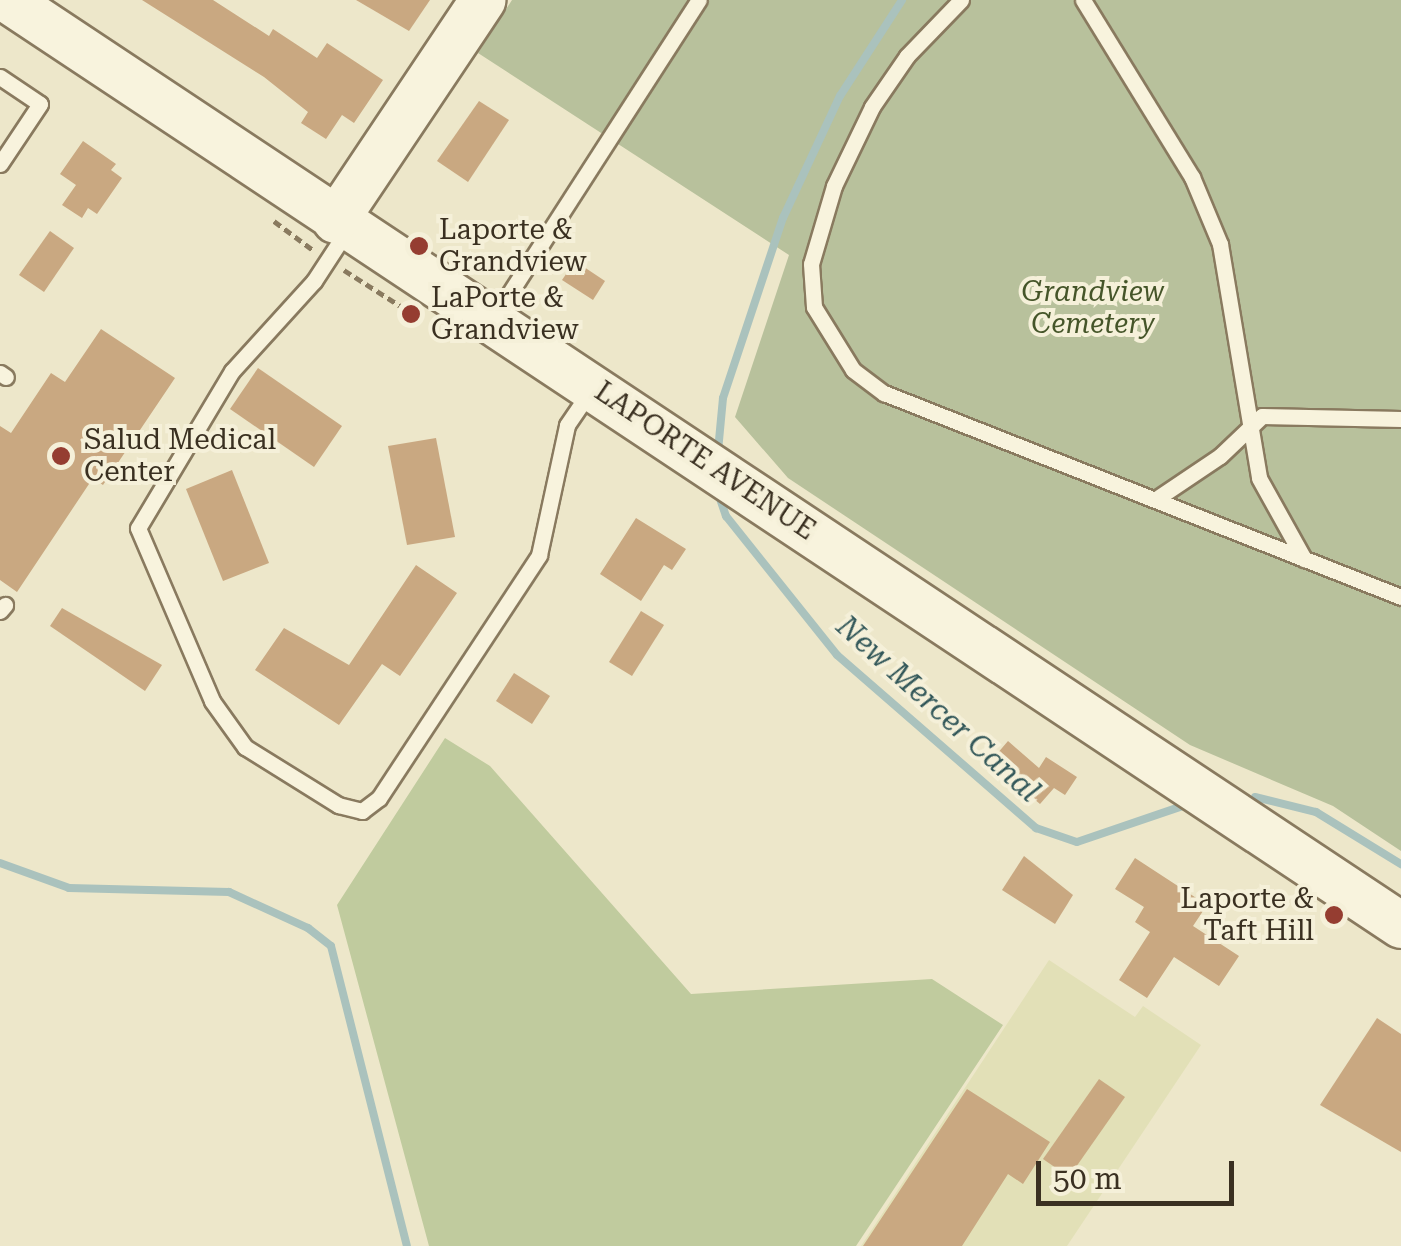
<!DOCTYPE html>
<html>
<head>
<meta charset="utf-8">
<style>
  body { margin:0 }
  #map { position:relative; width:1401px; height:1246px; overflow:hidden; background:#ede7ca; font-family:"Roboto Serif",serif }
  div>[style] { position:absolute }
  .farmland>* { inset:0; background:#e2e0b7 }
  .green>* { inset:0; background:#c0cb9e }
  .cemetery>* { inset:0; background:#b8c19c }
  .stream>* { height:8px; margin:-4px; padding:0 4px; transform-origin:4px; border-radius:4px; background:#aac2bd }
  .building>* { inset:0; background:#c9a881 }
  .path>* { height:5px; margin-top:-2.5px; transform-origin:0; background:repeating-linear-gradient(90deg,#897a5f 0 8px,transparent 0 13px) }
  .roads { filter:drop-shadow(2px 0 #897a5f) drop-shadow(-2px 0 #897a5f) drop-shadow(0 2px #897a5f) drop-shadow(0 -2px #897a5f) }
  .lane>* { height:15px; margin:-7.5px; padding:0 7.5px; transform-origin:7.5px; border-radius:7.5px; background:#f8f3dd }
  .secondary>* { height:45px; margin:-22.5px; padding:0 22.5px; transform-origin:22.5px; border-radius:22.5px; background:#f8f3dd }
  .dots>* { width:28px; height:28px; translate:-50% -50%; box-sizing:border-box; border:5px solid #f5f0d9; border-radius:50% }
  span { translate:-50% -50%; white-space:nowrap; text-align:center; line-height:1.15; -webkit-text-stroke:8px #f5f0d9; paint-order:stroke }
  .poi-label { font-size:28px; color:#3a3021 }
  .left { translate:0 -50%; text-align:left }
  .right { translate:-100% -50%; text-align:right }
  .park-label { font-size:28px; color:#455529; font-style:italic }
  .street-label { font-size:28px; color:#3a3021 }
  .water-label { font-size:30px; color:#325759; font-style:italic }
  .scale { position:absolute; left:1036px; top:1161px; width:198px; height:45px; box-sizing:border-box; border:5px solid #3a3021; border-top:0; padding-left:12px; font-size:30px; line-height:35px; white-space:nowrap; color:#3a3021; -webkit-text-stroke:8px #f5f0d9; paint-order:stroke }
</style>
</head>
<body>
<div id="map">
  <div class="farmland">
    <div style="clip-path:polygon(1049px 960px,1135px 1017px,1143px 1006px,1201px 1045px,1067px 1246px,861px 1246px)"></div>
  </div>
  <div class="green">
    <div style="clip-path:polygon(445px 738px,490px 766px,691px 994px,932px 979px,1003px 1025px,856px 1246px,429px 1246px,337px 905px)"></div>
  </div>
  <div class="cemetery">
    <div style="clip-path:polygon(512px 0,1401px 0,1401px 851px,1333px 806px,1190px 745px,788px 478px,735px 417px,789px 255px,478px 53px)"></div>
  </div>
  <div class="stream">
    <div style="left:718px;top:451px;width:53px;rotate:-84.6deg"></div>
    <div style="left:723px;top:398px;width:190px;rotate:-71.6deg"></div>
    <div style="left:783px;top:218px;width:135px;rotate:-65deg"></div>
    <div style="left:840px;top:96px;width:114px;rotate:-57.1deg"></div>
    <div style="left:717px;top:490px;width:28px;rotate:71deg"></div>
    <div style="left:726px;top:516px;width:178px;rotate:51.4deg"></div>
    <div style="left:837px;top:655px;width:264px;rotate:41deg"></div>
    <div style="left:1036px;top:828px;width:43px;rotate:18.9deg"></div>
    <div style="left:1077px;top:842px;width:112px;rotate:-18.8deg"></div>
    <div style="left:1255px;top:797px;width:63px;rotate:13.8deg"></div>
    <div style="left:1316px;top:812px;width:100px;rotate:31.5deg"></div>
    <div style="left:0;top:863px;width:73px;rotate:19.9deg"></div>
    <div style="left:69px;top:888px;width:160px;rotate:1.4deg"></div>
    <div style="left:229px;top:892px;width:87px;rotate:24.5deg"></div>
    <div style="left:308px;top:928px;width:29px;rotate:38deg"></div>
    <div style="left:331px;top:946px;width:309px;rotate:75.8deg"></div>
  </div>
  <div class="building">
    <div style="clip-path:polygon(142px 0,213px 0,269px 36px,273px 29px,317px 58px,327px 43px,383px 80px,354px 123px,342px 115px,326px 139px,301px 123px,308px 112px,264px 77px)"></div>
    <div style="clip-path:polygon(356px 0,430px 0,409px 31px)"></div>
    <div style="clip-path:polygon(479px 101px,509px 120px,468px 182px,437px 161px)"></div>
    <div style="clip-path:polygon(83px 141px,116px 164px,111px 170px,122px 178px,97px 214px,88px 208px,82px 218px,62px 205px,76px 185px,60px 174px)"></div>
    <div style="clip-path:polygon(50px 231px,74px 248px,44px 292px,19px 275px)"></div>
    <div style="clip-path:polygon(575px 261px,605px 281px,593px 300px,562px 280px)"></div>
    <div style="clip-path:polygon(101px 329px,175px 378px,103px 485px,93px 478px,17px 592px,0 580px,0 426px,11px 433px,51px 373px,65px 382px)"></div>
    <div style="clip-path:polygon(258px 368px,342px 426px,314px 467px,230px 409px)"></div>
    <div style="clip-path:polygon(436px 438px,455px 537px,407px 545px,388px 446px)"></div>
    <div style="clip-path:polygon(232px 470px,269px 563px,223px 581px,186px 489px)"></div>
    <div style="clip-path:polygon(636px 518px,686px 549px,672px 570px,664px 565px,641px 601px,600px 574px)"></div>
    <div style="clip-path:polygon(416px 565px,457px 593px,400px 676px,382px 664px,339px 725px,255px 670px,284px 628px,349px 665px)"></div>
    <div style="clip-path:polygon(62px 608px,162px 665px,145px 691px,50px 626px)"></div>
    <div style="clip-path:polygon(641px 611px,664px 625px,632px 676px,609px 662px)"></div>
    <div style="clip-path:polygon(514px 673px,550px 696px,532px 724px,496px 701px)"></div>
    <div style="clip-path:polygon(1008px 741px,1039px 768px,1046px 757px,1077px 777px,1065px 795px,1054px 788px,1040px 804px,990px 762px)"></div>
    <div style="clip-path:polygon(1024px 856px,1073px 895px,1055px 924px,1002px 890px)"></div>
    <div style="clip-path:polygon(1135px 858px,1207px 905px,1193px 926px,1239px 956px,1219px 986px,1174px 957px,1147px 998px,1119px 980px,1150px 932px,1135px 922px,1144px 907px,1115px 889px)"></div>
    <div style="clip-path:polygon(1377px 1018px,1401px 1034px,1401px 1152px,1320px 1105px)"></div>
    <div style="clip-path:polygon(1099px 1079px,1125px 1097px,1069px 1177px,1043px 1159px)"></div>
    <div style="clip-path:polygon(967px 1089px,1050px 1142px,1023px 1184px,1008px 1174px,962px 1246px,863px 1246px)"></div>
  </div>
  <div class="path">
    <div style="left:274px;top:221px;width:49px;rotate:36.6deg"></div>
    <div style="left:344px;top:270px;width:69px;rotate:32.5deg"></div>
  </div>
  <div class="roads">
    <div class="lane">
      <div style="left:961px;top:0;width:78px;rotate:134deg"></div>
      <div style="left:907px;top:56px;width:62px;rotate:124.5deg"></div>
      <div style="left:872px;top:107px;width:88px;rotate:115.7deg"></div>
      <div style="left:834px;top:186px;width:81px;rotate:106.4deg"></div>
      <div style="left:811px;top:264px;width:43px;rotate:86deg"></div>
      <div style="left:814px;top:307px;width:74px;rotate:58.2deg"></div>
      <div style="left:853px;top:370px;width:39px;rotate:37deg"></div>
      <div style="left:884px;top:393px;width:556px;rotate:21.53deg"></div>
      <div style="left:1083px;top:0;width:208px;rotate:58.4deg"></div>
      <div style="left:1192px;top:177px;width:73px;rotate:67.3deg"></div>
      <div style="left:1220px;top:244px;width:237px;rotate:80.5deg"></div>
      <div style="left:1259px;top:478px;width:93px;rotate:60.9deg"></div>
      <div style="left:0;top:77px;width:48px;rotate:34deg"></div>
      <div style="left:40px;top:104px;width:72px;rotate:123.7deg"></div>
      <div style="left:346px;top:232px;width:59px;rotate:123.1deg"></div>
      <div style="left:314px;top:281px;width:122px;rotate:132.3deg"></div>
      <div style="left:232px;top:371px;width:183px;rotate:120.9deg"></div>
      <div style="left:138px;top:528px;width:188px;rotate:66.8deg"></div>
      <div style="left:212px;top:701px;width:57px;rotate:54.3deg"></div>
      <div style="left:245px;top:747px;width:110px;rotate:31.9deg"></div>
      <div style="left:338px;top:805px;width:25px;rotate:14deg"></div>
      <div style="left:362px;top:811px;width:21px;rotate:-37deg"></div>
      <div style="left:379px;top:798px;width:291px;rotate:-56.6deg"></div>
      <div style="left:539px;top:555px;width:133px;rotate:-77.8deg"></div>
      <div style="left:567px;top:425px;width:42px;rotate:-55.6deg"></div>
      <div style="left:495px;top:316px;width:376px;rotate:-57.2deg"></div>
      <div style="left:0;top:373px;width:7px;rotate:34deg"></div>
      <div style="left:1159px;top:497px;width:73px;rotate:-33.9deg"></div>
      <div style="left:1220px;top:456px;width:58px;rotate:-43.6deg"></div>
      <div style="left:1262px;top:416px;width:139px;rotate:1.2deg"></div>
      <div style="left:0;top:611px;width:8px;rotate:-50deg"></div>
    </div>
    <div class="secondary">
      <div style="left:8px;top:0;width:1672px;rotate:33.59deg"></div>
      <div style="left:335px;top:220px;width:265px;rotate:-56.2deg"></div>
    </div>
  </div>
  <div class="dots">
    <div style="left:419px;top:246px;background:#953d31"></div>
    <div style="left:411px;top:314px;background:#953d31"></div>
    <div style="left:61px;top:456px;background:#953d31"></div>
    <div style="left:1334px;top:915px;background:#953d31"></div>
  </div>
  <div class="poi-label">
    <span class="left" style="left:439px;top:246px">Laporte &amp;<br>Grandview</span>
    <span class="left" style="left:431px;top:314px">LaPorte &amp;<br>Grandview</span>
    <span class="left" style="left:84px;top:456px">Salud Medical<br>Center</span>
    <span class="right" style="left:1314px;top:915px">Laporte &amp;<br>Taft Hill</span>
  </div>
  <div class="park-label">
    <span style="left:1093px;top:308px">Grandview<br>Cemetery</span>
  </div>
  <div class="street-label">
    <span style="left:705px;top:461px;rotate:34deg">LAPORTE AVENUE</span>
  </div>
  <div class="water-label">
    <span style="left:938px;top:709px;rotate:42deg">New Mercer Canal</span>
  </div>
  <div class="scale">50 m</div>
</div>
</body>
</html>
